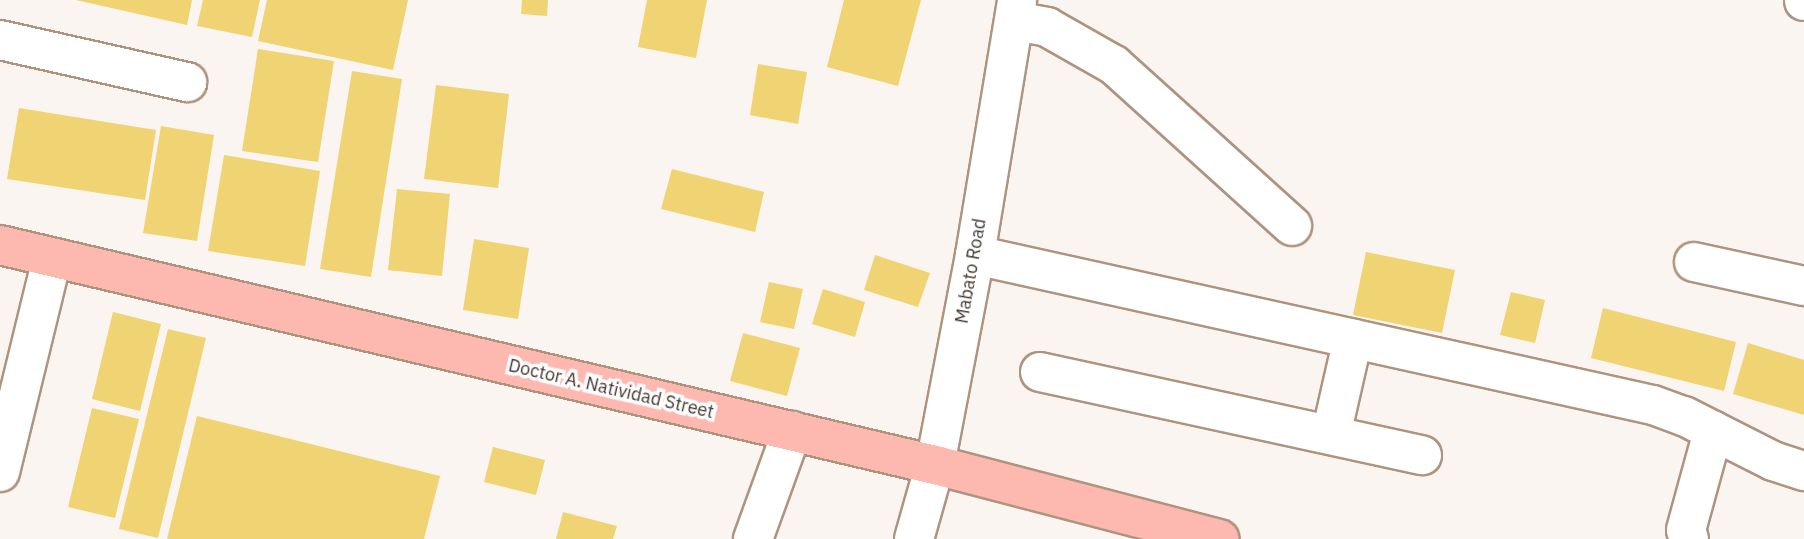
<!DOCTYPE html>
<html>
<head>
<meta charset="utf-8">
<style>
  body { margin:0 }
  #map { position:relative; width:1804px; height:539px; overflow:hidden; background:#fbf5f1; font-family:"IBM Plex Sans",sans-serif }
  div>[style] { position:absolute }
  .building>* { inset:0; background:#f0d372 }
  .roads { filter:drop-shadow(2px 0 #ae947f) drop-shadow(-2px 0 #ae947f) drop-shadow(0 2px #ae947f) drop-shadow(0 -2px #ae947f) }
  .minor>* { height:38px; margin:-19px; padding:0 19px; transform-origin:19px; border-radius:19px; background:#fff }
  .major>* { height:38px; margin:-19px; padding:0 19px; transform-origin:19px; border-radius:19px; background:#fdb8b0 }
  span { translate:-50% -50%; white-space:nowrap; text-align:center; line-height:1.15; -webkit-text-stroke:7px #fff; paint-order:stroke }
  .street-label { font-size:18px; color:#443830 }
</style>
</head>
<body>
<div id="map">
  <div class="building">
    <div style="clip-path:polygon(76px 0,192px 0,187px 25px)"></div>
    <div style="clip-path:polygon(203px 0,260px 0,252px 37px,197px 26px)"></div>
    <div style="clip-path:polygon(267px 0,408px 0,393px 70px,258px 41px)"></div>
    <div style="clip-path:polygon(522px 0,548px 0,547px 16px,521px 14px)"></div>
    <div style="clip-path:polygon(647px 0,707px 0,696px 58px,638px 47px)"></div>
    <div style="clip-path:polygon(844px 0,921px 0,898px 86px,827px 67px)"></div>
    <div style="clip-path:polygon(258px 49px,334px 61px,318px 162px,242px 151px)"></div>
    <div style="clip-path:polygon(758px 64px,807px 72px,798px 124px,750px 115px)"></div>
    <div style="clip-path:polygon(352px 71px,402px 79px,371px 277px,320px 269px)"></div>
    <div style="clip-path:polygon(436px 85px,509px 94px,498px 188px,424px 179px)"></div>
    <div style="clip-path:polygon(19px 108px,156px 130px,145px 200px,7px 179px)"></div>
    <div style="clip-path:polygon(161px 126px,214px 135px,197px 241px,143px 233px)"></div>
    <div style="clip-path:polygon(224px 155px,320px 171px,305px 266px,208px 251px)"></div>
    <div style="clip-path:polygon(672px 169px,764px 192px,755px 232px,661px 209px)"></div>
    <div style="clip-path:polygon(397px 189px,450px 194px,442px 276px,388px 270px)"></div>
    <div style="clip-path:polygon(474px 239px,529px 248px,518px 319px,463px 310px)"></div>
    <div style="clip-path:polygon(1366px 252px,1455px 270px,1442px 333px,1353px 315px)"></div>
    <div style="clip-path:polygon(875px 255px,930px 273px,918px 307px,864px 290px)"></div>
    <div style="clip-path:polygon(769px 282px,803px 289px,794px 329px,760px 322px)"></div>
    <div style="clip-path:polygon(823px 289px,865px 302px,855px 337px,812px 324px)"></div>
    <div style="clip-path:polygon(1511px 292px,1545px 300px,1535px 343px,1500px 335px)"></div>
    <div style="clip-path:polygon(1603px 308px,1736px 342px,1724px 391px,1591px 358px)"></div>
    <div style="clip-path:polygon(113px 312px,161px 324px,140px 411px,92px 399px)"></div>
    <div style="clip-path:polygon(168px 329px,206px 338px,158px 538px,119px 529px)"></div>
    <div style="clip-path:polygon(743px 333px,800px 348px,787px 396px,730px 381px)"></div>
    <div style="clip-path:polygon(1748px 343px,1804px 360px,1804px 415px,1733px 394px)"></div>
    <div style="clip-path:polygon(92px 408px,139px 419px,115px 518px,68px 507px)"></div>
    <div style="clip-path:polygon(197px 416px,440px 476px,424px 539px,167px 539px)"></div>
    <div style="clip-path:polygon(493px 447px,545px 460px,536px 495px,484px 482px)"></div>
    <div style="clip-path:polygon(563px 512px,617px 526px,613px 539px,556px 539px)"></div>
  </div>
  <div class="roads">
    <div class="minor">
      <div style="left:1804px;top:0;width:1px;rotate:90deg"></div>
      <div style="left:1014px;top:21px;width:34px;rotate:10deg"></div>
      <div style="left:1047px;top:27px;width:77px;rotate:29.6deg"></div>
      <div style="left:1114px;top:65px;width:240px;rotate:42.1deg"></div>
      <div style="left:0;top:40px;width:192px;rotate:12.7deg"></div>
      <div style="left:975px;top:255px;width:694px;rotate:12.48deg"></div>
      <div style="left:1653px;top:405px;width:33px;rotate:20deg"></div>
      <div style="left:1684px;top:416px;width:100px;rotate:26.8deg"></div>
      <div style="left:1773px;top:461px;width:33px;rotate:18deg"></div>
      <div style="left:1694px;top:262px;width:113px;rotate:12.3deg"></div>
      <div style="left:1040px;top:372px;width:391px;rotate:12.3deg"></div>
      <div style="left:1331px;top:435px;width:99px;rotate:-77.2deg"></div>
      <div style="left:0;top:472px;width:220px;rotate:-76.3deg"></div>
      <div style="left:753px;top:539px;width:115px;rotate:-70.1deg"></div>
      <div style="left:914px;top:539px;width:77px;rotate:-74.2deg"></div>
      <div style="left:935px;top:465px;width:214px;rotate:-79.2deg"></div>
      <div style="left:975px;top:255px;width:258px;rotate:-80.6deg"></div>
      <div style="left:1689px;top:539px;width:9px;rotate:-108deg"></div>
      <div style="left:1686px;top:530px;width:103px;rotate:-74.7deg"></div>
    </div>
    <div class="major">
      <div style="left:0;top:245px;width:961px;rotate:13.24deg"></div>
      <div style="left:935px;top:465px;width:294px;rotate:14.6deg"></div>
    </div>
  </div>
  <div class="street-label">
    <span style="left:971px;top:271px;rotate:-80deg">Mabato Road</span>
    <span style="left:611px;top:389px;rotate:13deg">Doctor A. Natividad Street</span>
  </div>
</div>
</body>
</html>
